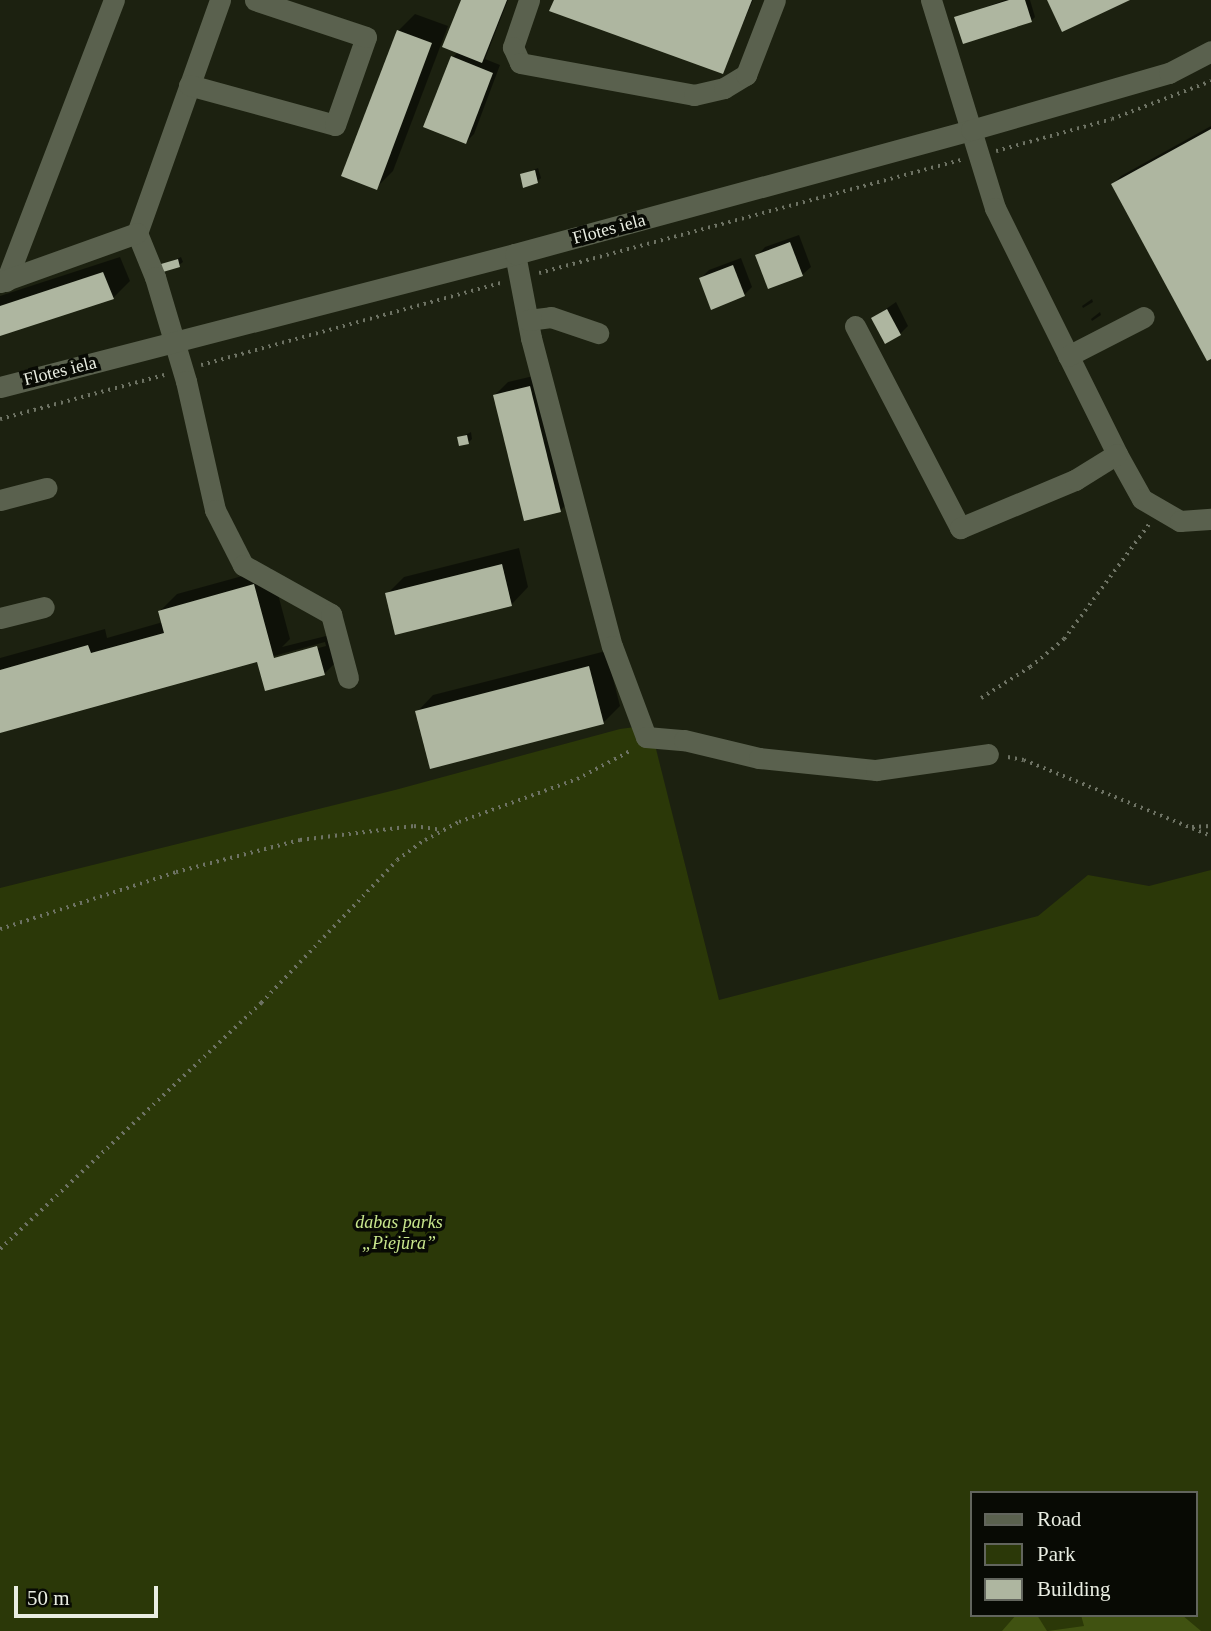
<!DOCTYPE html>
<html>
<head>
<meta charset="utf-8">
<style>
  body { margin:0 }
  #map { position:relative; width:1211px; height:1631px; overflow:hidden; background:#1c2110; font-family:Georgia,serif }
  div>[style] { position:absolute }
  .green>* { inset:0; background:#2b3808 }
  .water>* { inset:0; background:#405211 }
  .shadow>* { inset:0; background:#0007 }
  .building>* { inset:0; background:#aeb6a0 }
  .path>* { height:3.5px; margin-top:-1.75px; transform-origin:0; background:repeating-linear-gradient(90deg,#6e7364 0 2px,transparent 0 7px) }
  .minor>* { height:21px; margin:-10.5px; padding:0 10.5px; transform-origin:10.5px; border-radius:10.5px; background:#5a614e }
  span { translate:-50% -50%; white-space:nowrap; text-align:center; line-height:1.15; -webkit-text-stroke:7px #080a04; paint-order:stroke }
  .street-label { font-size:18px; color:#e9ede2 }
  .park-label { font-size:18px; color:#c9e78d; font-style:italic }
  .legend { position:absolute; left:970px; top:1491px; width:228px; height:126px; box-sizing:border-box; background:#080a04; border:2px solid #62655d; margin:0; padding:9px 12px; list-style:none; font-size:21px; color:#e9ede2 }
  .legend li { display:flex; align-items:center; gap:14px; height:35px }
  .legend b { width:35px; border:2px solid #62655d }
  .scale { position:absolute; left:14px; top:1586px; width:144px; height:32px; box-sizing:border-box; border:4px solid #e9ede2; border-top:0; padding-left:9px; font-size:21px; line-height:24px; white-space:nowrap; color:#e9ede2; -webkit-text-stroke:5px #080a04; paint-order:stroke }
</style>
</head>
<body>
<div id="map">
  <div class="green">
    <div style="clip-path:polygon(evenodd,650px 725px,719px 1000px,1038px 916px,1088px 875px,1149px 886px,1211px 870px,1211px 1631px,0 1631px,0 888px,395px 790px,620px 729px,650px 725px,971px 1493px,1195px 1493px,1195px 1615px,971px 1615px,971px 1493px)"></div>
  </div>
  <div class="water">
    <div style="clip-path:polygon(1016px 1615px,1037px 1615px,1047px 1631px,1002px 1631px)"></div>
    <div style="clip-path:polygon(1081px 1615px,1182px 1615px,1201px 1631px,1048px 1631px,1084px 1626px)"></div>
  </div>
  <div class="shadow">
    <div style="clip-path:polygon(462px 0,508px 0,485px 59px,500px 65px,474px 134px,466px 142px,453px 57px,458px 52px)"></div>
    <div style="clip-path:polygon(556px 0,753px 0,722px 72px)"></div>
    <div style="clip-path:polygon(1005px 0,1030px 0,1035px 17px,1031px 21px,956px 18px)"></div>
    <div style="clip-path:polygon(415px 14px,448px 26px,393px 171px,376px 188px,398px 31px)"></div>
    <div style="clip-path:polygon(1211px 126px,1211px 357px,1113px 184px,1121px 176px)"></div>
    <div style="clip-path:polygon(538px 168px,541px 178px,537px 182px,521px 175px)"></div>
    <div style="clip-path:polygon(799px 235px,811px 267px,802px 275px,757px 256px,765px 247px)"></div>
    <div style="clip-path:polygon(120px 257px,130px 281px,113px 298px,0 334px,0 296px)"></div>
    <div style="clip-path:polygon(181px 257px,183px 262px,179px 265px,163px 265px)"></div>
    <div style="clip-path:polygon(741px 258px,752px 287px,744px 295px,701px 278px,709px 270px)"></div>
    <div style="clip-path:polygon(1092px 299px,1093px 302px,1083px 308px,1082px 306px)"></div>
    <div style="clip-path:polygon(896px 302px,908px 326px,900px 334px,873px 318px)"></div>
    <div style="clip-path:polygon(1100px 312px,1101px 315px,1092px 321px,1091px 319px)"></div>
    <div style="clip-path:polygon(542px 374px,572px 498px,560px 511px,495px 395px,508px 382px)"></div>
    <div style="clip-path:polygon(471px 432px,472px 439px,469px 442px,459px 438px)"></div>
    <div style="clip-path:polygon(519px 548px,528px 587px,512px 604px,387px 594px,404px 577px)"></div>
    <div style="clip-path:polygon(evenodd,271px 568px,290px 639px,282px 647px,330px 635px,337px 661px,324px 674px,259px 660px,0 731px,0 658px,105px 629px,107px 638px,163px 622px,160px 611px,177px 594px,271px 568px,325px 642px,326px 646px,269px 661px,274px 656px,325px 642px)"></div>
    <div style="clip-path:polygon(606px 651px,620px 706px,603px 723px,417px 712px,433px 695px)"></div>
  </div>
  <div class="building">
    <div style="clip-path:polygon(461px 0,507px 0,482px 63px,442px 47px)"></div>
    <div style="clip-path:polygon(554px 0,752px 0,723px 74px,549px 11px)"></div>
    <div style="clip-path:polygon(1009px 0,1025px 0,1032px 22px,963px 44px,954px 17px)"></div>
    <div style="clip-path:polygon(1047px 0,1130px 0,1062px 32px)"></div>
    <div style="clip-path:polygon(397px 30px,432px 43px,377px 190px,341px 176px)"></div>
    <div style="clip-path:polygon(451px 56px,493px 73px,466px 144px,423px 127px)"></div>
    <div style="clip-path:polygon(1211px 129px,1211px 359px,1207px 361px,1111px 184px)"></div>
    <div style="clip-path:polygon(535px 170px,538px 183px,523px 188px,520px 174px)"></div>
    <div style="clip-path:polygon(790px 242px,803px 276px,768px 289px,755px 255px)"></div>
    <div style="clip-path:polygon(178px 259px,180px 267px,163px 272px,161px 264px)"></div>
    <div style="clip-path:polygon(733px 265px,745px 296px,711px 310px,699px 278px)"></div>
    <div style="clip-path:polygon(103px 272px,114px 299px,0 336px,0 306px)"></div>
    <div style="clip-path:polygon(887px 309px,901px 335px,885px 344px,871px 318px)"></div>
    <div style="clip-path:polygon(530px 386px,561px 512px,524px 521px,493px 395px)"></div>
    <div style="clip-path:polygon(467px 435px,469px 444px,459px 446px,457px 437px)"></div>
    <div style="clip-path:polygon(502px 564px,512px 606px,395px 635px,385px 593px)"></div>
    <div style="clip-path:polygon(254px 584px,274px 658px,317px 646px,325px 675px,265px 691px,257px 662px,0 733px,0 670px,88px 645px,91px 653px,164px 633px,158px 611px)"></div>
    <div style="clip-path:polygon(589px 666px,604px 724px,430px 769px,415px 711px)"></div>
  </div>
  <div class="path">
    <div style="left:996px;top:151px;width:120px;rotate:-15.4deg"></div>
    <div style="left:1112px;top:119px;width:106px;rotate:-21deg"></div>
    <div style="left:539px;top:273px;width:437px;rotate:-15deg"></div>
    <div style="left:201px;top:365px;width:311px;rotate:-15.3deg"></div>
    <div style="left:0;top:419px;width:170px;rotate:-15deg"></div>
    <div style="left:981px;top:698px;width:58px;rotate:-32.3deg"></div>
    <div style="left:1030px;top:667px;width:44px;rotate:-39.5deg"></div>
    <div style="left:1064px;top:639px;width:143px;rotate:-53.5deg"></div>
    <div style="left:1008px;top:757px;width:16px;rotate:11deg"></div>
    <div style="left:1024px;top:760px;width:202px;rotate:22.1deg"></div>
    <div style="left:1192px;top:827px;width:19px;rotate:-3deg"></div>
    <div style="left:0;top:929px;width:185px;rotate:-17.9deg"></div>
    <div style="left:176px;top:872px;width:128px;rotate:-14.5deg"></div>
    <div style="left:300px;top:840px;width:115px;rotate:-7deg"></div>
    <div style="left:414px;top:826px;width:28px;rotate:8deg"></div>
    <div style="left:0;top:1249px;width:359px;rotate:-43.3deg"></div>
    <div style="left:261px;top:1003px;width:197px;rotate:-46.4deg"></div>
    <div style="left:397px;top:860px;width:34px;rotate:-36deg"></div>
    <div style="left:425px;top:840px;width:38px;rotate:-28deg"></div>
    <div style="left:459px;top:822px;width:126px;rotate:-20deg"></div>
    <div style="left:577px;top:779px;width:62px;rotate:-27.8deg"></div>
  </div>
  <div class="minor">
    <div style="left:220px;top:0;width:247px;rotate:109.6deg"></div>
    <div style="left:137px;top:233px;width:48px;rotate:67.8deg"></div>
    <div style="left:155px;top:277px;width:109px;rotate:73.4deg"></div>
    <div style="left:186px;top:381px;width:132px;rotate:77.3deg"></div>
    <div style="left:215px;top:510px;width:62px;rotate:63deg"></div>
    <div style="left:243px;top:565px;width:101px;rotate:29.1deg"></div>
    <div style="left:331px;top:614px;width:66px;rotate:75.1deg"></div>
    <div style="left:529px;top:0;width:50px;rotate:108.8deg"></div>
    <div style="left:513px;top:47px;width:17px;rotate:66deg"></div>
    <div style="left:520px;top:63px;width:177px;rotate:10.4deg"></div>
    <div style="left:694px;top:95px;width:31px;rotate:-13deg"></div>
    <div style="left:724px;top:88px;width:26px;rotate:-31deg"></div>
    <div style="left:746px;top:75px;width:80px;rotate:-68.9deg"></div>
    <div style="left:931px;top:0;width:218px;rotate:72.9deg"></div>
    <div style="left:995px;top:208px;width:275px;rotate:63.6deg"></div>
    <div style="left:1117px;top:454px;width:51px;rotate:60.9deg"></div>
    <div style="left:1142px;top:499px;width:44px;rotate:30.1deg"></div>
    <div style="left:1180px;top:521px;width:31px;rotate:-4deg"></div>
    <div style="left:189px;top:85px;width:151px;rotate:15.3deg"></div>
    <div style="left:335px;top:125px;width:93px;rotate:-70.6deg"></div>
    <div style="left:366px;top:37px;width:117px;rotate:-161.6deg"></div>
    <div style="left:515px;top:254px;width:86px;rotate:79.2deg"></div>
    <div style="left:531px;top:338px;width:318px;rotate:75.3deg"></div>
    <div style="left:612px;top:646px;width:97px;rotate:69.5deg"></div>
    <div style="left:646px;top:737px;width:38px;rotate:5deg"></div>
    <div style="left:684px;top:740px;width:77px;rotate:13.5deg"></div>
    <div style="left:759px;top:758px;width:118px;rotate:5.9deg"></div>
    <div style="left:876px;top:770px;width:113px;rotate:-8.1deg"></div>
    <div style="left:6px;top:281px;width:301px;rotate:-69deg"></div>
    <div style="left:0;top:282px;width:145px;rotate:-19.7deg"></div>
    <div style="left:528px;top:320px;width:23px;rotate:-7deg"></div>
    <div style="left:551px;top:317px;width:50px;rotate:18.8deg"></div>
    <div style="left:855px;top:326px;width:228px;rotate:62.5deg"></div>
    <div style="left:960px;top:528px;width:125px;rotate:-22.7deg"></div>
    <div style="left:1075px;top:480px;width:49px;rotate:-31.8deg"></div>
    <div style="left:1068px;top:356px;width:85px;rotate:-27.2deg"></div>
    <div style="left:0;top:387px;width:532px;rotate:-14.48deg"></div>
    <div style="left:515px;top:254px;width:473px;rotate:-15.2deg"></div>
    <div style="left:971px;top:130px;width:206px;rotate:-16.1deg"></div>
    <div style="left:1169px;top:73px;width:47px;rotate:-27.6deg"></div>
    <div style="left:0;top:500px;width:48px;rotate:-14.6deg"></div>
    <div style="left:0;top:618px;width:45px;rotate:-14deg"></div>
  </div>
  <div class="street-label">
    <span style="left:609px;top:229px;rotate:-15deg">Flotes iela</span>
    <span style="left:60px;top:371px;rotate:-14deg">Flotes iela</span>
  </div>
  <div class="park-label">
    <span style="left:399px;top:1233px">dabas parks<br>„Piejūra”</span>
  </div>
  <ul class="legend">
  <li><b style="height:9px;background:#5a614e"></b>Road</li>
  <li><b style="height:19px;background:#2b3808"></b>Park</li>
  <li><b style="height:19px;background:#aeb6a0"></b>Building</li>
  </ul>
  <div class="scale">50 m</div>
</div>
</body>
</html>
